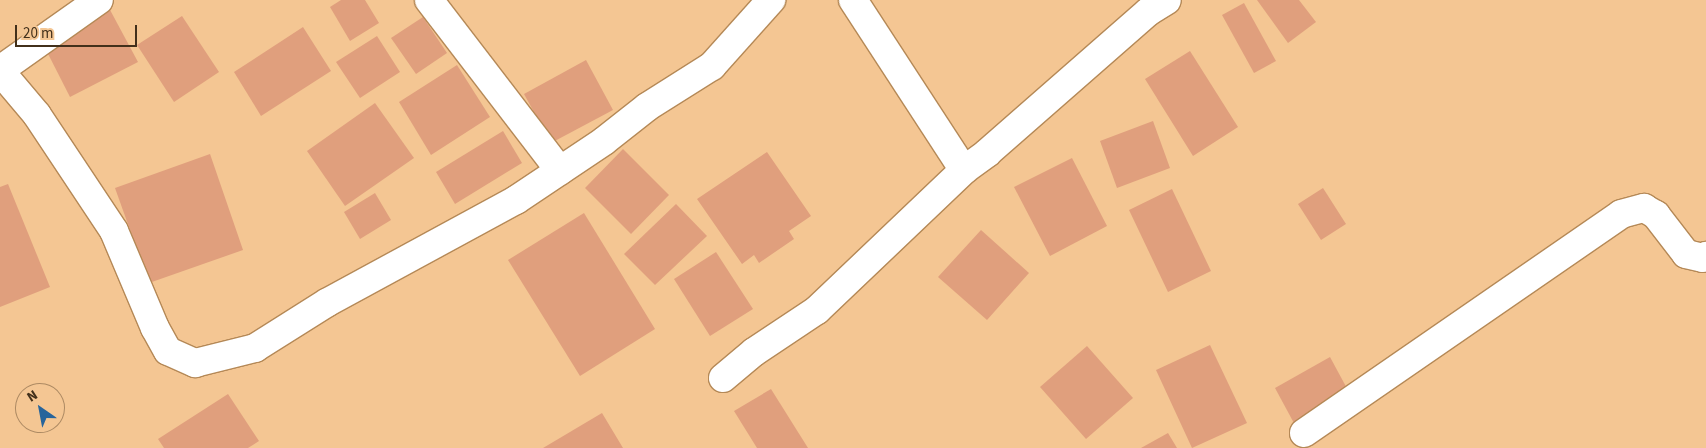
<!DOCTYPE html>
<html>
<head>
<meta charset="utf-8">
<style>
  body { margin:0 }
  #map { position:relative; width:1706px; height:448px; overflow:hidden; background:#f4c693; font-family:"Source Sans 3",sans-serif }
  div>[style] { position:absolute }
  .building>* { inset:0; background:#e09f7d }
  .roads { filter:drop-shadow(1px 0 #b58957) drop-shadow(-1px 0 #b58957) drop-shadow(0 1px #b58957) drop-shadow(0 -1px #b58957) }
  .street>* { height:28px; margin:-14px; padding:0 14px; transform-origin:14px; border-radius:14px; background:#fff }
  span { translate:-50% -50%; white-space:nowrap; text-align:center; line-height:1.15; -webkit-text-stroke:4.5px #f4c693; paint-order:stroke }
  .north { position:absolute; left:15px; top:383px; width:50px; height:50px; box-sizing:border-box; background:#f4c693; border:1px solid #ad8a63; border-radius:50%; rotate:327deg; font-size:14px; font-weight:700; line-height:20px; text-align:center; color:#42301b }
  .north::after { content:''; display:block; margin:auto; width:18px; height:22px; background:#27649b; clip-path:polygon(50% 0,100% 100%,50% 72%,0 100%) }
  .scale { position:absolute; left:15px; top:25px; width:122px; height:22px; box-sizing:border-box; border:2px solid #42301b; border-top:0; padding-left:6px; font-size:15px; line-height:18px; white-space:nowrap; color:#42301b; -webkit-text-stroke:4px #f4c693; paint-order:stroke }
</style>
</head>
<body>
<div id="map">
  <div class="building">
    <div style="clip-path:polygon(341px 0,365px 0,379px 23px,350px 41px,330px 7px)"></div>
    <div style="clip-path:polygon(1257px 0,1299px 0,1316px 22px,1288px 43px)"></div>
    <div style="clip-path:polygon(1244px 3px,1276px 61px,1254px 73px,1222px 15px)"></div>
    <div style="clip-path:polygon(109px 8px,138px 62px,70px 97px,42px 42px)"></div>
    <div style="clip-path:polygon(182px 16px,219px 72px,174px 102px,137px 45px)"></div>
    <div style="clip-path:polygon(423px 17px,447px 53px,416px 74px,391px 38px)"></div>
    <div style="clip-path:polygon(303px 27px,331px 71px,261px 116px,234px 72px)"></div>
    <div style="clip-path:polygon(377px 36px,400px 72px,360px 98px,336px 62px)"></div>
    <div style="clip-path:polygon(1190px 51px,1238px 127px,1193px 156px,1145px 79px)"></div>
    <div style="clip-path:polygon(586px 60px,613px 110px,551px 143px,524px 94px)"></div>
    <div style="clip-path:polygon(457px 65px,490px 117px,431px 155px,399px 102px)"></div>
    <div style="clip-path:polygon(375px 103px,414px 158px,345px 206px,307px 151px)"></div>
    <div style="clip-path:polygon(1153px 121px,1170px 168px,1117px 188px,1100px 141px)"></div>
    <div style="clip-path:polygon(503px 131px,522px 163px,455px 204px,436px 172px)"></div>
    <div style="clip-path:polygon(623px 149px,669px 195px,631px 234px,585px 188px)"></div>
    <div style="clip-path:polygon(767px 152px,811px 216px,789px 231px,794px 239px,759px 263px,754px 255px,742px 264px,697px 199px)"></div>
    <div style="clip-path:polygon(210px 154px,243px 250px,149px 283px,115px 188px)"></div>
    <div style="clip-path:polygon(1072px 158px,1107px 226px,1050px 256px,1014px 187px)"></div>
    <div style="clip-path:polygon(8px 184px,50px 287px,0 307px,0 187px)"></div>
    <div style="clip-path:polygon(1323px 188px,1346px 224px,1321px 240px,1298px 204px)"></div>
    <div style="clip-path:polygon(1172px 189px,1211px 271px,1168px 292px,1129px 210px)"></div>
    <div style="clip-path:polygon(375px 193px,391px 220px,360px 239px,344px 212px)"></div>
    <div style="clip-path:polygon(676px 204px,707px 236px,655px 285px,624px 254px)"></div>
    <div style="clip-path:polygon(584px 213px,655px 329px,580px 376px,508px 260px)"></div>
    <div style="clip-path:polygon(981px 230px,1029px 273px,987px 320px,938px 277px)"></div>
    <div style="clip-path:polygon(716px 252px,753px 309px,710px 336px,674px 279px)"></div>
    <div style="clip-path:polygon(1210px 345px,1247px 423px,1192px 448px,1156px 370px)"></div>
    <div style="clip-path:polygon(1087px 346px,1133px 398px,1086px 439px,1040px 387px)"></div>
    <div style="clip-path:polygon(1330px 357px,1350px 394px,1295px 425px,1275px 388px)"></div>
    <div style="clip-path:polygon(771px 389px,808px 448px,757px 448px,734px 411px)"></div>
    <div style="clip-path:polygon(228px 394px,259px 441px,248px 448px,164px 448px,158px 439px)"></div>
    <div style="clip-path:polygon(602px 413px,623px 448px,543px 448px)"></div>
    <div style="clip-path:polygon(1168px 433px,1177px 448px,1141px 448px)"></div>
  </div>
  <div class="roads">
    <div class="street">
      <div style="left:429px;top:0;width:215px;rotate:52.5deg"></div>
      <div style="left:853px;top:0;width:203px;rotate:56.9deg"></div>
      <div style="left:0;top:70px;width:121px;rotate:-35.3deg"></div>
      <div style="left:0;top:71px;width:57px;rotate:49.9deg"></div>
      <div style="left:37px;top:115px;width:139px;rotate:56.4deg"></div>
      <div style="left:114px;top:231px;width:105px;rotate:67.1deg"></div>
      <div style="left:155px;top:328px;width:26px;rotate:61deg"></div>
      <div style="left:168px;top:351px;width:30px;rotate:24deg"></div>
      <div style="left:195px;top:363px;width:62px;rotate:-14deg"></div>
      <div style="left:255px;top:348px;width:86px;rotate:-32.2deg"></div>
      <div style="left:328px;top:302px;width:214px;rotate:-28.5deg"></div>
      <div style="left:516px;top:200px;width:106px;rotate:-33.8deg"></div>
      <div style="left:604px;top:141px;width:55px;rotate:-38.3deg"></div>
      <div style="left:647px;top:107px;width:77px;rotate:-32.2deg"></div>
      <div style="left:712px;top:66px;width:89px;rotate:-48.2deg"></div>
      <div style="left:723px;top:378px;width:40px;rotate:-40deg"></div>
      <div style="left:754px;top:352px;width:76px;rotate:-33.7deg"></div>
      <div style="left:817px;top:310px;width:203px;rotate:-43.6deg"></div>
      <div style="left:964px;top:170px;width:29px;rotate:-36deg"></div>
      <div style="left:987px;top:153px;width:214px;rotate:-41.2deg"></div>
      <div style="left:1148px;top:12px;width:22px;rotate:-32deg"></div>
      <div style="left:1304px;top:433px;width:385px;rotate:-34.6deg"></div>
      <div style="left:1621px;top:214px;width:24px;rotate:-15deg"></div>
      <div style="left:1644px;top:208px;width:14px;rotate:30deg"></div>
      <div style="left:1656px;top:215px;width:49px;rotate:52.4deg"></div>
      <div style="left:1686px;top:254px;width:17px;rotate:13deg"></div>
      <div style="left:1703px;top:258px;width:4px;rotate:-34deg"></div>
    </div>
  </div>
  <div class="north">N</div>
  <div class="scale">20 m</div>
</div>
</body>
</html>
